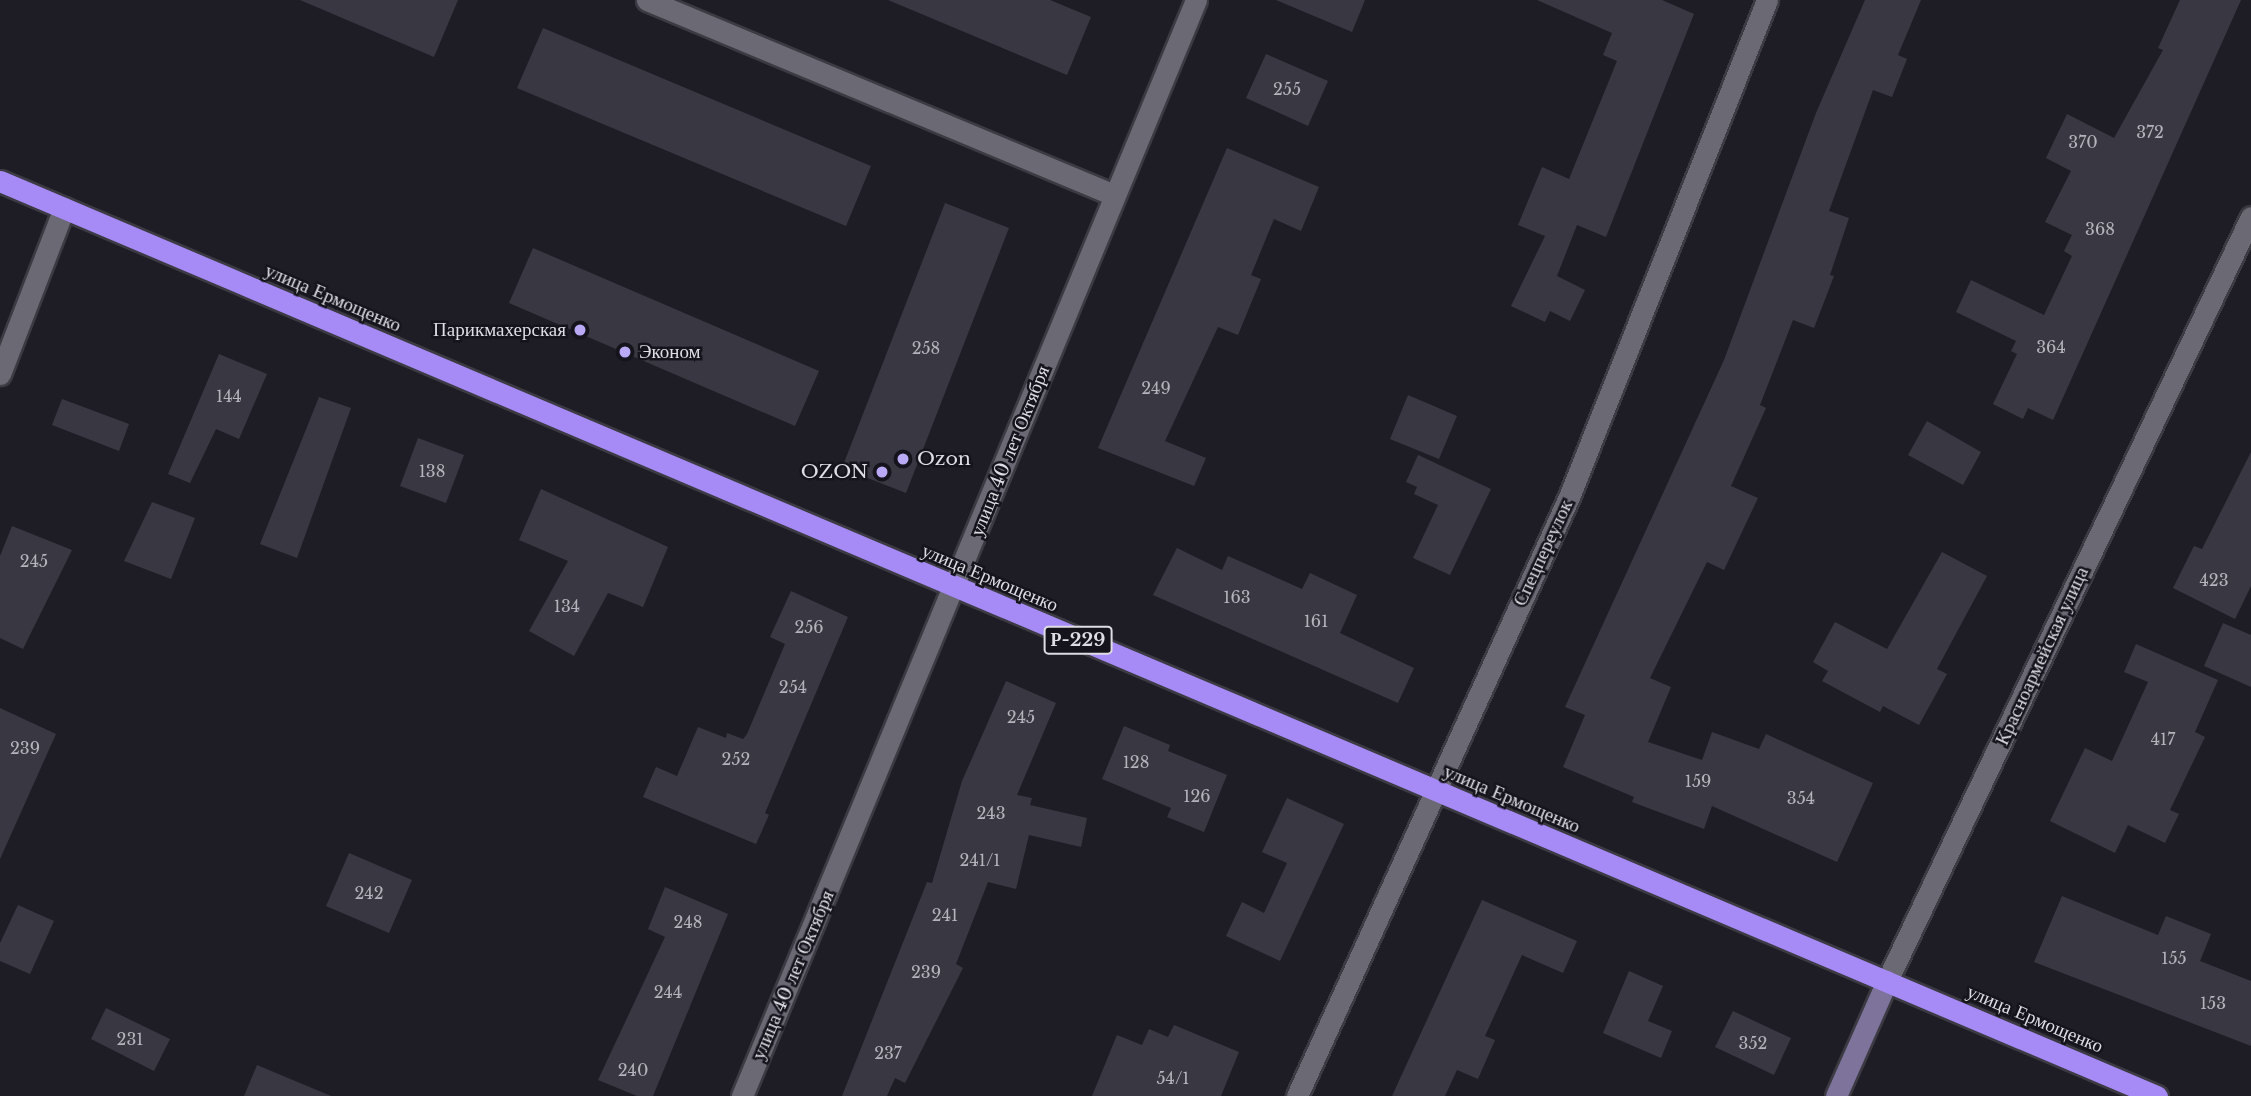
<!DOCTYPE html>
<html>
<head>
<meta charset="utf-8">
<style>
  body { margin:0 }
  #map { position:relative; width:2251px; height:1096px; overflow:hidden; background:#1e1d26; font-family:"Libre Baskerville",serif }
  div>[style] { position:absolute }
  .building>* { inset:0; background:#393842 }
  .roads { filter:drop-shadow(2px 0 #3c3a42) drop-shadow(-2px 0 #3c3a42) drop-shadow(0 2px #3c3a42) drop-shadow(0 -2px #3c3a42) }
  .street>* { height:21px; margin:-10.5px; padding:0 10.5px; transform-origin:10.5px; border-radius:10.5px; background:#6b6974 }
  .secondary>* { height:21px; margin:-10.5px; padding:0 10.5px; transform-origin:10.5px; border-radius:10.5px; background:#7d739b }
  .highway>* { height:21px; margin:-10.5px; padding:0 10.5px; transform-origin:10.5px; border-radius:10.5px; background:#a68bf7 }
  .dots>* { width:19px; height:19px; translate:-50% -50%; box-sizing:border-box; border:4px solid #15141c; border-radius:50% }
  span { translate:-50% -50%; white-space:nowrap; text-align:center; line-height:1.15; -webkit-text-stroke:5px #15141c; paint-order:stroke }
  .number-label { font-size:16px; color:#b5b4bc }
  .number-label span { -webkit-text-stroke-width:0 }
  .shield-label span { padding:2px 5px; background:#15141c; border:2px solid; border-radius:5px; -webkit-text-stroke-width:0 }
  .shield-label { font-size:18px; color:#dedde4; font-weight:700 }
  .street-label { font-size:19px; color:#dedde4 }
  .poi-label { font-size:19px; color:#dedde4 }
  .right { translate:-100% -50%; text-align:right }
  .left { translate:0 -50%; text-align:left }
</style>
</head>
<body>
<div id="map">
  <div class="building">
    <div style="clip-path:polygon(300px 0,458px 0,434px 57px)"></div>
    <div style="clip-path:polygon(888px 0,1050px 0,1091px 17px,1067px 75px)"></div>
    <div style="clip-path:polygon(1276px 0,1365px 0,1352px 32px)"></div>
    <div style="clip-path:polygon(1537px 0,1662px 0,1694px 14px,1606px 237px,1577px 225px,1557px 276px,1585px 290px,1570px 321px,1550px 311px,1545px 322px,1511px 306px,1545px 236px,1518px 225px,1542px 167px,1569px 179px,1617px 61px,1603px 55px,1612px 33px)"></div>
    <div style="clip-path:polygon(1865px 0,1921px 0,1898px 55px,1907px 59px,1892px 97px,1873px 90px,1829px 211px,1849px 218px,1830px 275px,1834px 276px,1814px 328px,1793px 320px,1760px 405px,1766px 408px,1731px 486px,1758px 498px,1724px 570px,1707px 562px,1650px 678px,1671px 687px,1648px 742px,1702px 760px,1712px 732px,1759px 749px,1766px 734px,1873px 783px,1837px 862px,1712px 806px,1704px 829px,1632px 802px,1634px 797px,1563px 767px,1585px 715px,1565px 707px,1724px 360px,1816px 113px)"></div>
    <div style="clip-path:polygon(2180px 0,2241px 0,2053px 420px,2028px 408px,2023px 419px,1993px 404px,2017px 354px,2011px 351px,2016px 341px,1956px 312px,1971px 280px,2044px 315px,2072px 256px,2064px 251px,2072px 235px,2045px 222px,2071px 171px,2046px 158px,2067px 114px,2114px 138px,2163px 50px,2158px 48px)"></div>
    <div style="clip-path:polygon(543px 28px,871px 166px,846px 226px,517px 88px)"></div>
    <div style="clip-path:polygon(1266px 54px,1328px 81px,1308px 126px,1246px 98px)"></div>
    <div style="clip-path:polygon(1227px 148px,1319px 187px,1301px 231px,1274px 219px,1251px 275px,1261px 279px,1238px 335px,1218px 327px,1165px 441px,1206px 458px,1194px 486px,1098px 448px)"></div>
    <div style="clip-path:polygon(945px 203px,1009px 228px,906px 493px,842px 468px)"></div>
    <div style="clip-path:polygon(533px 248px,819px 371px,795px 426px,509px 303px)"></div>
    <div style="clip-path:polygon(219px 354px,267px 374px,239px 439px,216px 429px,190px 483px,168px 474px)"></div>
    <div style="clip-path:polygon(1408px 395px,1457px 416px,1439px 459px,1390px 439px)"></div>
    <div style="clip-path:polygon(319px 397px,351px 408px,297px 558px,260px 544px)"></div>
    <div style="clip-path:polygon(62px 399px,129px 424px,119px 451px,52px 425px)"></div>
    <div style="clip-path:polygon(1927px 421px,1981px 452px,1963px 485px,1908px 455px)"></div>
    <div style="clip-path:polygon(418px 438px,464px 455px,446px 503px,400px 486px)"></div>
    <div style="clip-path:polygon(2251px 452px,2251px 586px,2235px 619px,2173px 588px,2194px 546px,2202px 549px)"></div>
    <div style="clip-path:polygon(1418px 455px,1491px 489px,1450px 575px,1413px 558px,1438px 505px,1414px 494px,1417px 487px,1406px 482px)"></div>
    <div style="clip-path:polygon(541px 489px,668px 547px,643px 607px,608px 593px,574px 656px,529px 631px,568px 561px,519px 540px)"></div>
    <div style="clip-path:polygon(152px 502px,195px 518px,171px 579px,124px 561px)"></div>
    <div style="clip-path:polygon(12px 526px,72px 550px,23px 649px,0 638px,0 556px)"></div>
    <div style="clip-path:polygon(1177px 548px,1222px 570px,1228px 556px,1302px 589px,1310px 573px,1357px 595px,1340px 633px,1414px 668px,1398px 703px,1153px 595px)"></div>
    <div style="clip-path:polygon(1942px 552px,1987px 576px,1937px 669px,1947px 674px,1919px 725px,1883px 706px,1880px 712px,1822px 681px,1828px 671px,1813px 662px,1835px 622px,1887px 649px)"></div>
    <div style="clip-path:polygon(791px 591px,848px 617px,765px 813px,769px 815px,756px 844px,643px 797px,656px 767px,677px 776px,698px 727px,726px 738px,727px 733px,743px 739px,747px 734px,785px 644px,770px 637px)"></div>
    <div style="clip-path:polygon(2223px 623px,2251px 635px,2251px 687px,2204px 666px)"></div>
    <div style="clip-path:polygon(2136px 644px,2218px 680px,2195px 732px,2205px 737px,2170px 810px,2179px 814px,2165px 843px,2128px 825px,2115px 853px,2050px 821px,2085px 748px,2112px 761px,2148px 682px,2124px 672px)"></div>
    <div style="clip-path:polygon(1006px 681px,1056px 703px,1017px 795px,1032px 798px,1030px 805px,1087px 818px,1081px 847px,1029px 835px,1016px 889px,988px 882px,956px 964px,963px 968px,905px 1083px,895px 1078px,887px 1096px,842px 1096px,927px 882px,932px 883px,962px 781px)"></div>
    <div style="clip-path:polygon(0 708px,56px 734px,0 859px)"></div>
    <div style="clip-path:polygon(1124px 726px,1170px 745px,1168px 751px,1227px 775px,1204px 832px,1167px 817px,1171px 808px,1102px 779px)"></div>
    <div style="clip-path:polygon(1287px 798px,1344px 824px,1280px 961px,1226px 936px,1242px 902px,1264px 913px,1287px 863px,1262px 852px)"></div>
    <div style="clip-path:polygon(349px 853px,412px 880px,389px 933px,326px 906px)"></div>
    <div style="clip-path:polygon(665px 887px,728px 914px,653px 1096px,637px 1096px,598px 1080px,665px 937px,648px 929px)"></div>
    <div style="clip-path:polygon(2062px 896px,2158px 935px,2166px 916px,2211px 934px,2200px 961px,2251px 981px,2251px 1046px,2034px 962px)"></div>
    <div style="clip-path:polygon(1482px 900px,1577px 941px,1563px 973px,1522px 955px,1485px 1036px,1495px 1040px,1478px 1079px,1457px 1070px,1445px 1096px,1392px 1096px)"></div>
    <div style="clip-path:polygon(18px 905px,54px 921px,30px 974px,0 961px,0 943px)"></div>
    <div style="clip-path:polygon(1629px 971px,1663px 986px,1648px 1021px,1672px 1031px,1661px 1058px,1603px 1033px)"></div>
    <div style="clip-path:polygon(106px 1008px,170px 1039px,154px 1071px,91px 1039px)"></div>
    <div style="clip-path:polygon(1733px 1011px,1791px 1038px,1774px 1075px,1715px 1047px)"></div>
    <div style="clip-path:polygon(1174px 1025px,1239px 1052px,1221px 1096px,1092px 1096px,1117px 1035px,1142px 1045px,1149px 1029px,1168px 1037px)"></div>
    <div style="clip-path:polygon(257px 1065px,331px 1096px,244px 1096px)"></div>
  </div>
  <div class="roads">
    <div class="street">
      <div style="left:647px;top:0;width:506px;rotate:22.66deg"></div>
      <div style="left:0;top:374px;width:178px;rotate:-68.9deg"></div>
      <div style="left:1887px;top:981px;width:846px;rotate:-64.53deg"></div>
      <div style="left:742px;top:1096px;width:1186px;rotate:-67.5deg"></div>
      <div style="left:1297px;top:1096px;width:658px;rotate:-65.58deg"></div>
      <div style="left:1569px;top:497px;width:535px;rotate:-68.28deg"></div>
    </div>
    <div class="secondary">
      <div style="left:1836px;top:1096px;width:126px;rotate:-66.1deg"></div>
    </div>
    <div class="highway">
      <div style="left:0;top:181px;width:2343px;rotate:22.99deg"></div>
    </div>
  </div>
  <div class="dots">
    <div style="left:580px;top:330px;background:#baaaf6"></div>
    <div style="left:625px;top:352px;background:#baaaf6"></div>
    <div style="left:903px;top:459px;background:#baaaf6"></div>
    <div style="left:882px;top:472px;background:#baaaf6"></div>
  </div>
  <div class="number-label">
    <span style="left:1287px;top:89px">255</span>
    <span style="left:2150px;top:132px">372</span>
    <span style="left:2083px;top:142px">370</span>
    <span style="left:2100px;top:229px">368</span>
    <span style="left:2051px;top:347px">364</span>
    <span style="left:926px;top:348px">258</span>
    <span style="left:1156px;top:388px">249</span>
    <span style="left:229px;top:396px">144</span>
    <span style="left:432px;top:471px">138</span>
    <span style="left:34px;top:561px">245</span>
    <span style="left:2214px;top:580px">423</span>
    <span style="left:1237px;top:597px">163</span>
    <span style="left:567px;top:606px">134</span>
    <span style="left:1316px;top:621px">161</span>
    <span style="left:809px;top:627px">256</span>
    <span style="left:793px;top:687px">254</span>
    <span style="left:1021px;top:717px">245</span>
    <span style="left:2163px;top:739px">417</span>
    <span style="left:25px;top:748px">239</span>
    <span style="left:736px;top:759px">252</span>
    <span style="left:1136px;top:762px">128</span>
    <span style="left:1698px;top:781px">159</span>
    <span style="left:1197px;top:796px">126</span>
    <span style="left:1801px;top:798px">354</span>
    <span style="left:991px;top:813px">243</span>
    <span style="left:980px;top:860px">241/1</span>
    <span style="left:369px;top:893px">242</span>
    <span style="left:945px;top:915px">241</span>
    <span style="left:688px;top:922px">248</span>
    <span style="left:2174px;top:958px">155</span>
    <span style="left:926px;top:972px">239</span>
    <span style="left:668px;top:992px">244</span>
    <span style="left:2213px;top:1003px">153</span>
    <span style="left:130px;top:1039px">231</span>
    <span style="left:1753px;top:1043px">352</span>
    <span style="left:888px;top:1053px">237</span>
    <span style="left:633px;top:1070px">240</span>
    <span style="left:1173px;top:1078px">54/1</span>
  </div>
  <div class="shield-label">
    <span style="left:1078px;top:640px">Р-229</span>
  </div>
  <div class="street-label">
    <span style="left:333px;top:298px;rotate:23deg">улица Ермощенко</span>
    <span style="left:1010px;top:451px;rotate:-68deg">улица 40 лет Октября</span>
    <span style="left:1543px;top:553px;rotate:-65deg">Спецпереулок</span>
    <span style="left:990px;top:578px;rotate:23deg">улица Ермощенко</span>
    <span style="left:2042px;top:656px;rotate:-65deg">Красноармейская улица</span>
    <span style="left:1512px;top:799px;rotate:23deg">улица Ермощенко</span>
    <span style="left:793px;top:975px;rotate:-67deg">улица 40 лет Октября</span>
    <span style="left:2035px;top:1019px;rotate:23deg">улица Ермощенко</span>
  </div>
  <div class="poi-label">
    <span class="right" style="left:566px;top:330px">Парикмахерская</span>
    <span class="left" style="left:639px;top:352px">Эконом</span>
    <span class="left" style="left:917px;top:459px">Ozon</span>
    <span class="right" style="left:868px;top:472px">OZON</span>
  </div>
</div>
</body>
</html>
